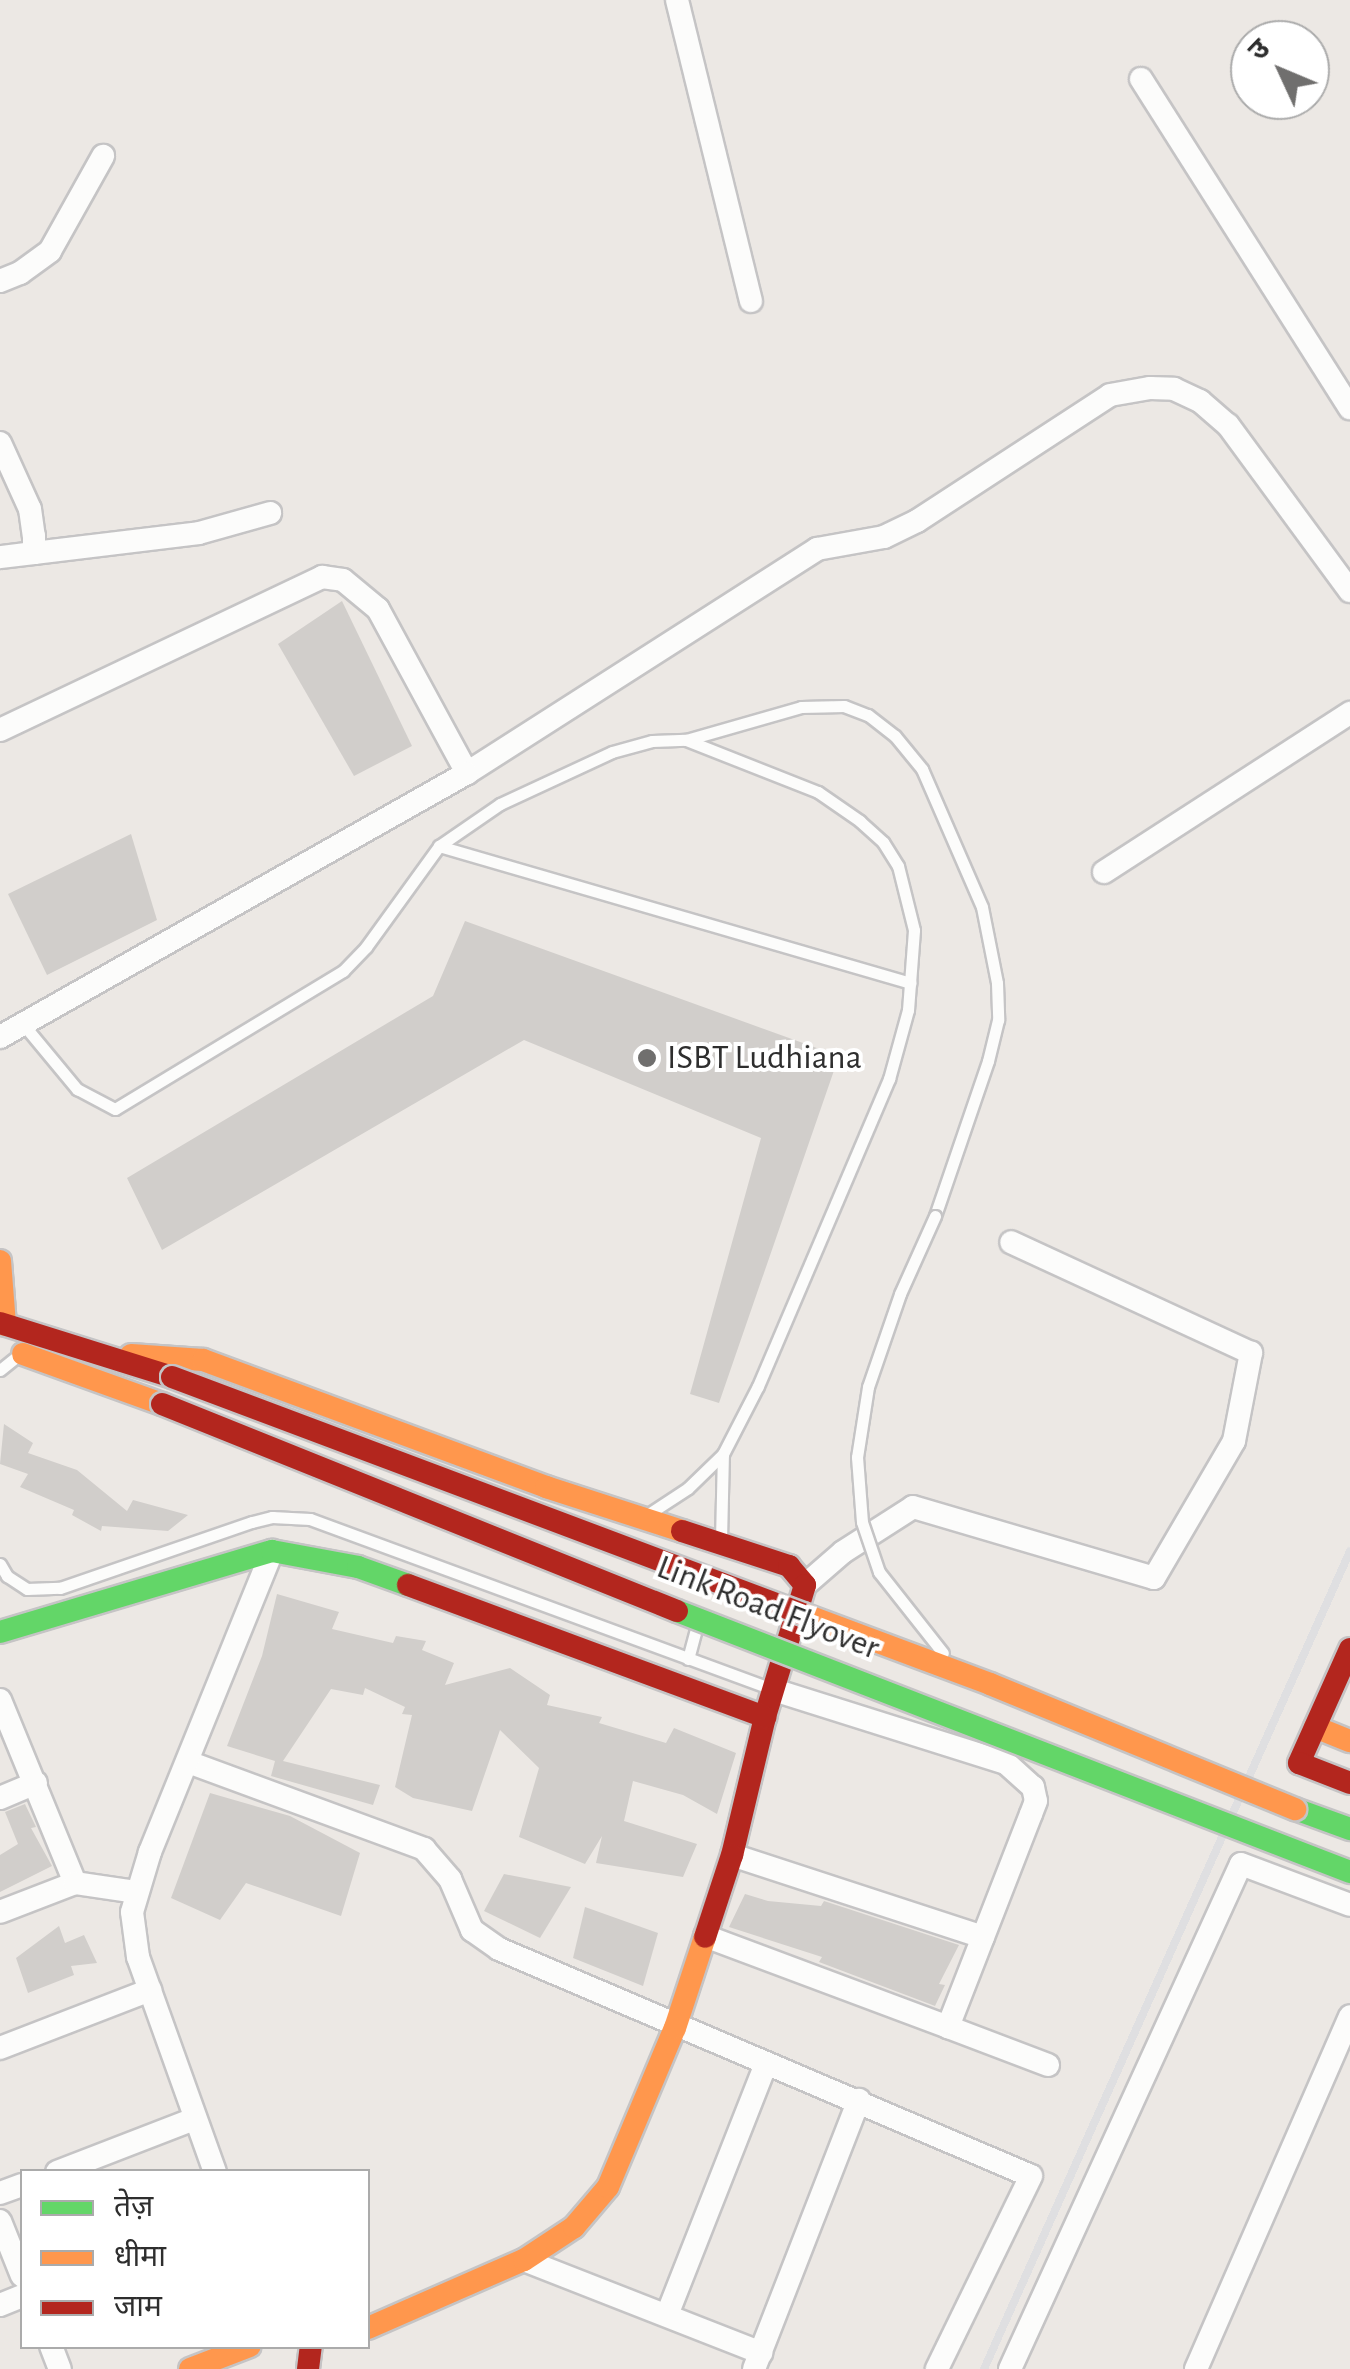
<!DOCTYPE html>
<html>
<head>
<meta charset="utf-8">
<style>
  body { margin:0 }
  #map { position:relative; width:1350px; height:2369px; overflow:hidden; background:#ece8e4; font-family:"Alegreya Sans","Noto Sans Devanagari",sans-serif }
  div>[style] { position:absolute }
  .building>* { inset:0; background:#d1cecb }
  .roads { filter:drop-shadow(2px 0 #c5c4c5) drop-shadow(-2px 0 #c5c4c5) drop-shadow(0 2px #c5c4c5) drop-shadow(0 -2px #c5c4c5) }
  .lane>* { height:11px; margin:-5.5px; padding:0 5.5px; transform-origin:5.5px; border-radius:5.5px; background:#fcfcfb }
  .street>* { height:22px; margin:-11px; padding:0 11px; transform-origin:11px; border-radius:11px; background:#fcfcfb }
  .fast>* { height:22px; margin:-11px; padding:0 11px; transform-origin:11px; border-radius:11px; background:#63d668 }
  .slow>* { height:22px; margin:-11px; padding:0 11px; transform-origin:11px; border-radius:11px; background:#ff974d }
  .jam>* { height:22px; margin:-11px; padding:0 11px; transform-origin:11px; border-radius:11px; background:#b3261e }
  .rail>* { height:8px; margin:-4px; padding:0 4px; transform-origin:4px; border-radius:4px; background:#dfdfe1 }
  .bridges { filter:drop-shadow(2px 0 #c5c4c5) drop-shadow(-2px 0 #c5c4c5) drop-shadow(0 2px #c5c4c5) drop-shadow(0 -2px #c5c4c5) }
  .lane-bridge>* { height:11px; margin:-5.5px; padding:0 5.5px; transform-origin:5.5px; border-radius:5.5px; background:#fcfcfb }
  .fast-bridge>* { height:22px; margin:-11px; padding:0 11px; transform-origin:11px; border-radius:11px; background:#63d668 }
  .slow-bridge>* { height:22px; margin:-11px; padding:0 11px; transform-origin:11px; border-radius:11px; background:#ff974d }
  .jam-bridge>* { height:22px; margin:-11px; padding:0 11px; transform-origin:11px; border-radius:11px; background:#b3261e }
  .dots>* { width:28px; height:28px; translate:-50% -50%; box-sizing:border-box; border:5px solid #fff; border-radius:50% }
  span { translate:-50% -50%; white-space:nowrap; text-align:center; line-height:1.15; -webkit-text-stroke:8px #fff; paint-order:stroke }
  .poi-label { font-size:35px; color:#2e2e2e }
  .left { translate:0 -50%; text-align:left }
  .street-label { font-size:35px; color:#2e2e2e }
  .legend { position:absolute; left:20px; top:2169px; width:350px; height:180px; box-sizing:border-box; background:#fff; border:2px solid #ababab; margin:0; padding:12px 18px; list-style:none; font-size:30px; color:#2e2e2e }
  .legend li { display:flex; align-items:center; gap:20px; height:50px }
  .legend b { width:50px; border:2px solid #ababab }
  .north { position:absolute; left:1230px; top:20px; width:100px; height:100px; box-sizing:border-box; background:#fff; border:2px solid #ababab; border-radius:50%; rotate:314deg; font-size:28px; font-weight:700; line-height:40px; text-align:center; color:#2e2e2e }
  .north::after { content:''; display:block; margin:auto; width:35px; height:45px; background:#706f6e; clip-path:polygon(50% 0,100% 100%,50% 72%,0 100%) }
</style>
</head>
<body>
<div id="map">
  <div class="building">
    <div style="clip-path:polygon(342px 601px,412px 746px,354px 776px,278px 644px)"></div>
    <div style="clip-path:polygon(131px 834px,157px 920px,47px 975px,8px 894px)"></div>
    <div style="clip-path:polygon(465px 921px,839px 1056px,719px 1403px,690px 1394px,761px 1138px,524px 1040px,162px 1250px,127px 1178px,433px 996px)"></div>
    <div style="clip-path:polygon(4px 1424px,33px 1443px,28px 1453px,77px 1470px,127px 1511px,133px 1500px,188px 1515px,168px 1531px,102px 1526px,101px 1531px,72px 1515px,74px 1510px,20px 1487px,28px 1474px,0 1464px)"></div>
    <div style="clip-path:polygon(277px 1594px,339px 1612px,332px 1629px,393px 1643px,396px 1636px,426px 1641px,422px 1650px,454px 1663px,445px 1685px,510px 1668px,550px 1695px,547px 1705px,602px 1717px,599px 1723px,666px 1743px,674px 1728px,736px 1753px,717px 1814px,683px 1795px,633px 1781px,624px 1821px,697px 1844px,683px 1877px,596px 1863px,602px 1836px,585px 1864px,519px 1837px,539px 1768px,500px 1730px,472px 1811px,413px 1798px,395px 1787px,412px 1715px,402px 1714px,405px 1707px,365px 1688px,363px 1695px,331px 1689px,283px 1761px,380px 1785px,373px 1805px,271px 1776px,275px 1761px,227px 1746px,262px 1656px)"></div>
    <div style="clip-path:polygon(210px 1793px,290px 1816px,360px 1853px,341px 1916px,246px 1883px,220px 1920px,171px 1898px)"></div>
    <div style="clip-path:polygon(25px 1804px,36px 1827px,31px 1828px,52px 1866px,0 1892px,0 1855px,18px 1844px,5px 1812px)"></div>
    <div style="clip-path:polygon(504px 1874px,571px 1887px,540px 1938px,484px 1911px)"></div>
    <div style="clip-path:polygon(745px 1894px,768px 1901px,821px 1906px,824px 1901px,959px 1945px,939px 1984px,945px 1985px,935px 2006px,819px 1962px,822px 1957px,729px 1927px)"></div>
    <div style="clip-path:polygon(585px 1907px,658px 1933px,643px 1986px,573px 1958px)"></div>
    <div style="clip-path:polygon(59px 1926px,65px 1943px,84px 1935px,97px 1963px,71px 1966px,74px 1975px,28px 1993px,16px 1958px)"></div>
  </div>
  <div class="roads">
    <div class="lane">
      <div style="left:439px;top:846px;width:491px;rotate:16.2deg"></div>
      <div style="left:23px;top:1024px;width:85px;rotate:50.3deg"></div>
      <div style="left:77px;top:1089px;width:43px;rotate:27.8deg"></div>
      <div style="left:115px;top:1109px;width:267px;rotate:-31.2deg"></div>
      <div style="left:343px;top:971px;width:33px;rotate:-46deg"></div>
      <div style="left:366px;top:947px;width:125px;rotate:-54.1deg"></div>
      <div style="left:439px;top:846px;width:74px;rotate:-34.5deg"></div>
      <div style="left:500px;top:804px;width:123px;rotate:-24.9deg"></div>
      <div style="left:612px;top:752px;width:41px;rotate:-15.4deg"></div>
      <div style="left:652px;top:741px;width:34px;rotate:-2deg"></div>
      <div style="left:686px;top:740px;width:120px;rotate:-16deg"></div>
      <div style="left:801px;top:707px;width:43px;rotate:-1.3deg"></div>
      <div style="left:844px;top:706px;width:26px;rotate:21deg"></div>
      <div style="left:868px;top:715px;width:34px;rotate:38deg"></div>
      <div style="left:895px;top:736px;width:43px;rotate:50.7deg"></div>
      <div style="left:922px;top:769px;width:150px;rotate:66.5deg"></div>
      <div style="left:982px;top:907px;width:77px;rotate:78.8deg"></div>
      <div style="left:997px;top:983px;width:37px;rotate:88deg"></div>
      <div style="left:998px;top:1020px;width:42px;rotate:103.7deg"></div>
      <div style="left:988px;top:1061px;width:164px;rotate:108.9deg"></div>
      <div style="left:0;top:1370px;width:22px;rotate:-39deg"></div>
      <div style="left:650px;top:1513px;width:45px;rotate:-33.3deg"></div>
      <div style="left:688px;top:1488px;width:49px;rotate:-44.2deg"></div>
      <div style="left:723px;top:1454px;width:76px;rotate:-62.8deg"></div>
      <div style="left:758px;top:1386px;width:334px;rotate:-66.9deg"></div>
      <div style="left:889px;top:1079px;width:72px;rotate:-74.6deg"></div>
      <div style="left:908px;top:1010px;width:80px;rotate:-85.7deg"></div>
      <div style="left:914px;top:930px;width:66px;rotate:-104deg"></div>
      <div style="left:898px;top:866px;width:28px;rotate:-122deg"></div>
      <div style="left:883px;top:842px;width:31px;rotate:-138deg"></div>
      <div style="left:860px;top:821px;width:51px;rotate:-145.4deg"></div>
      <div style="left:818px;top:792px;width:142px;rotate:-158.5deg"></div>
      <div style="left:721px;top:1540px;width:86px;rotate:-88.7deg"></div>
      <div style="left:0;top:1564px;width:14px;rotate:60deg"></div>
      <div style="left:7px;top:1576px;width:24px;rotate:33deg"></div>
      <div style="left:27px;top:1589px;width:33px;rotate:-2deg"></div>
      <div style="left:60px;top:1588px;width:203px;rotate:-19deg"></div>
      <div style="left:252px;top:1522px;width:21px;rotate:-14deg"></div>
      <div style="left:272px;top:1517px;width:38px;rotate:3deg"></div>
      <div style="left:310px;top:1519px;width:492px;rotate:20.2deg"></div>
      <div style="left:688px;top:1659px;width:35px;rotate:-75deg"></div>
    </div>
    <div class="street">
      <div style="left:677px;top:0;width:310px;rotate:76.2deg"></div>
      <div style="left:1141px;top:79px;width:390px;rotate:57.6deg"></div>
      <div style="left:0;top:281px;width:22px;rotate:-22deg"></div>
      <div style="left:20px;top:273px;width:37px;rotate:-36deg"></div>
      <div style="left:50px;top:251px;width:109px;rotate:-60.8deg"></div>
      <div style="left:0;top:443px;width:72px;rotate:65.6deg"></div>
      <div style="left:30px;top:509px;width:27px;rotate:82deg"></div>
      <div style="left:34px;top:536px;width:17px;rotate:90deg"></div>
      <div style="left:34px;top:553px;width:34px;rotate:173deg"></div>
      <div style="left:34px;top:553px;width:166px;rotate:-6.9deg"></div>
      <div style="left:199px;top:533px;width:74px;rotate:-15.7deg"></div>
      <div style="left:0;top:730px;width:357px;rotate:-25.4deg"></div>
      <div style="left:322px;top:577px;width:21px;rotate:8deg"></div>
      <div style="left:343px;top:580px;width:45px;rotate:39.6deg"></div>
      <div style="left:378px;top:609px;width:187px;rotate:61.5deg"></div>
      <div style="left:467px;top:773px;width:416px;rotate:-32.6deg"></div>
      <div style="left:817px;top:549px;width:68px;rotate:-10.2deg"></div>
      <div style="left:884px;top:537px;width:37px;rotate:-26deg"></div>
      <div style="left:917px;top:521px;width:230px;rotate:-33.1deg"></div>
      <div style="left:1110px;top:395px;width:41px;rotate:-9.9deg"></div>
      <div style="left:1150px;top:388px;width:24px;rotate:2deg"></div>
      <div style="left:1174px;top:389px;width:29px;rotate:25deg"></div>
      <div style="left:1200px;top:401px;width:37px;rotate:41deg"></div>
      <div style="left:1228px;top:425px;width:206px;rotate:53.7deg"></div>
      <div style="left:1104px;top:872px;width:293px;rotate:-32.9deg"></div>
      <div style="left:0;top:1037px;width:536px;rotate:-29.48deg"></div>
      <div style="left:805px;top:1585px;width:50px;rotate:-41deg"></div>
      <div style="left:843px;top:1552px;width:83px;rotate:-32.7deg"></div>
      <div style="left:913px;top:1507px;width:251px;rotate:16.4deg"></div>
      <div style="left:1154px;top:1578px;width:159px;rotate:-59.7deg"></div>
      <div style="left:1234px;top:1441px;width:90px;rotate:-79.1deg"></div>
      <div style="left:1251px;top:1353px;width:264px;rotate:-155.2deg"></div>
      <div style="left:774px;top:1690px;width:243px;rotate:17.5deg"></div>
      <div style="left:1006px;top:1763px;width:36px;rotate:42deg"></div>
      <div style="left:1033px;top:1787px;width:14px;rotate:78deg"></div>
      <div style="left:1036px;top:1801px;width:14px;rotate:111deg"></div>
      <div style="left:1031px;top:1814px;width:229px;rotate:111.3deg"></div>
      <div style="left:948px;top:2027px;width:107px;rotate:20.8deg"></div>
      <div style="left:0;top:1700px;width:198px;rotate:67.7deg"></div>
      <div style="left:75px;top:1883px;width:80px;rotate:158.9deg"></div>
      <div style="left:188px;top:1762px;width:252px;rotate:20.2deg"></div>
      <div style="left:424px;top:1849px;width:40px;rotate:49deg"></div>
      <div style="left:450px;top:1879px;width:56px;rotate:66.7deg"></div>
      <div style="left:472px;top:1930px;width:33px;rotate:35deg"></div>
      <div style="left:499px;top:1949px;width:578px;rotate:23.11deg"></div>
      <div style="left:1031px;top:2176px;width:215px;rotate:116deg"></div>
      <div style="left:0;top:1798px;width:39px;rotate:-23deg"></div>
      <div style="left:732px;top:1855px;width:264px;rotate:18.1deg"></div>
      <div style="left:75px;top:1883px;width:62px;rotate:8.4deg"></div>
      <div style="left:705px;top:1936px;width:259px;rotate:20.5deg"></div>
      <div style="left:0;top:2048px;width:161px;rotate:-21.1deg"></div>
      <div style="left:57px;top:2172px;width:147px;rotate:-21.1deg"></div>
      <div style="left:215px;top:2172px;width:228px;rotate:-109.7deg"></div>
      <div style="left:138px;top:1957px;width:45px;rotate:-97.6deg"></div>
      <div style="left:132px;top:1912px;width:63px;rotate:-73.3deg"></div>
      <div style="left:150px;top:1852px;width:325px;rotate:-67.9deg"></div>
      <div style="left:0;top:2193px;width:23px;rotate:-20deg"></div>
      <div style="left:0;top:2221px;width:59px;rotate:68.2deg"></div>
      <div style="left:524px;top:2260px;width:255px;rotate:21.4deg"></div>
      <div style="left:0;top:2305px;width:24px;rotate:-22deg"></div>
      <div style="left:667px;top:2315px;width:270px;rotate:-68.5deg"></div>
      <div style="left:51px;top:2346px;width:25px;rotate:69deg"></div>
      <div style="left:754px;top:2369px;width:289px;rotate:-68.7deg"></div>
      <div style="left:1010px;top:2369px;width:555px;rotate:-65.42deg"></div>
      <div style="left:1241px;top:1864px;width:116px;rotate:20.6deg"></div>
      <div style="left:1196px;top:2369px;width:385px;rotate:-66.4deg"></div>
    </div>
    <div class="fast">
      <div style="left:0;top:1632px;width:284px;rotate:-16.6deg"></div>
      <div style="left:272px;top:1551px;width:87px;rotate:10.5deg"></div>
      <div style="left:358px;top:1567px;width:53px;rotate:19.8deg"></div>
      <div style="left:1295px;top:1809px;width:59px;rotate:20deg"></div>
    </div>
    <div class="slow">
      <div style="left:0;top:1261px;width:64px;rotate:85.5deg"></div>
      <div style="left:23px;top:1354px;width:148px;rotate:19.8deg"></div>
      <div style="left:131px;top:1355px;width:72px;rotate:4deg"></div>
      <div style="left:203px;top:1360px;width:366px;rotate:20.3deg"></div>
      <div style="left:546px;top:1487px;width:143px;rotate:17.9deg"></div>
      <div style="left:1315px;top:1727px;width:38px;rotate:22deg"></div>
      <div style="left:368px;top:2328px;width:170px;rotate:-23.6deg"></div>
      <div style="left:524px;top:2260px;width:60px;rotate:-33.4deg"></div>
      <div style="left:574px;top:2227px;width:52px;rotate:-49.6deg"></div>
      <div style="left:608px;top:2187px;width:173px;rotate:-67.2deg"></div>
      <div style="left:675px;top:2028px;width:96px;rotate:-71.8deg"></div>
      <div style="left:190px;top:2369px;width:64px;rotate:-21deg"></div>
    </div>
    <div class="jam">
      <div style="left:0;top:1323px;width:180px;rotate:17.4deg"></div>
      <div style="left:682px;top:1531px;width:113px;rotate:18.1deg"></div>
      <div style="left:789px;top:1566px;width:25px;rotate:50deg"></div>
      <div style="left:805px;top:1585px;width:138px;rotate:106.9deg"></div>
      <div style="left:765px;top:1717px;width:142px;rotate:103.4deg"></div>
      <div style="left:732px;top:1855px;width:86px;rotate:108.2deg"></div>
      <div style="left:408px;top:1585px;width:381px;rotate:20.3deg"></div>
      <div style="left:1350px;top:1649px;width:125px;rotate:114.1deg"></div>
      <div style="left:1299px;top:1763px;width:55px;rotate:21.4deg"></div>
      <div style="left:308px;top:2369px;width:23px;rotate:-83deg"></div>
    </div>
  </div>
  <div class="rail">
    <div style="left:984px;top:2369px;width:896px;rotate:-65.89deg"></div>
  </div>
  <div class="bridges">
    <div class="lane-bridge">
      <div style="left:935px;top:1216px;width:85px;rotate:114.2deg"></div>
      <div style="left:900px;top:1294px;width:98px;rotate:109deg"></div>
      <div style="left:868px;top:1387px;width:71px;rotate:98.9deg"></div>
      <div style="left:857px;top:1457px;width:65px;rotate:85.6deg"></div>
      <div style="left:862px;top:1522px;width:53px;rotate:71.2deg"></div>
      <div style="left:879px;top:1572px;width:103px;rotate:51.7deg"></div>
    </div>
    <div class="fast-bridge">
      <div style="left:677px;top:1611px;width:722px;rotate:21.2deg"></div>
    </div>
    <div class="slow-bridge">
      <div style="left:803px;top:1614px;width:200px;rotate:20.5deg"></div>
      <div style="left:990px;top:1684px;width:330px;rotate:22.3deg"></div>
    </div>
    <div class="jam-bridge">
      <div style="left:172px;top:1377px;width:674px;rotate:20.59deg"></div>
      <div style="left:162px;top:1404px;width:555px;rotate:21.9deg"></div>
    </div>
  </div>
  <div class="dots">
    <div style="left:647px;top:1058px;background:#706f6e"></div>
  </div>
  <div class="poi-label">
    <span class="left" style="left:667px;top:1058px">ISBT Ludhiana</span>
  </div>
  <div class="street-label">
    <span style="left:768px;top:1608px;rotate:21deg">Link Road Flyover</span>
  </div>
  <ul class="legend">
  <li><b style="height:12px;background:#63d668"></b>तेज़</li>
  <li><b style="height:12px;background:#ff974d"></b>धीमा</li>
  <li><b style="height:12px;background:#b3261e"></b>जाम</li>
  </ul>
  <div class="north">उ</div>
</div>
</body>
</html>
